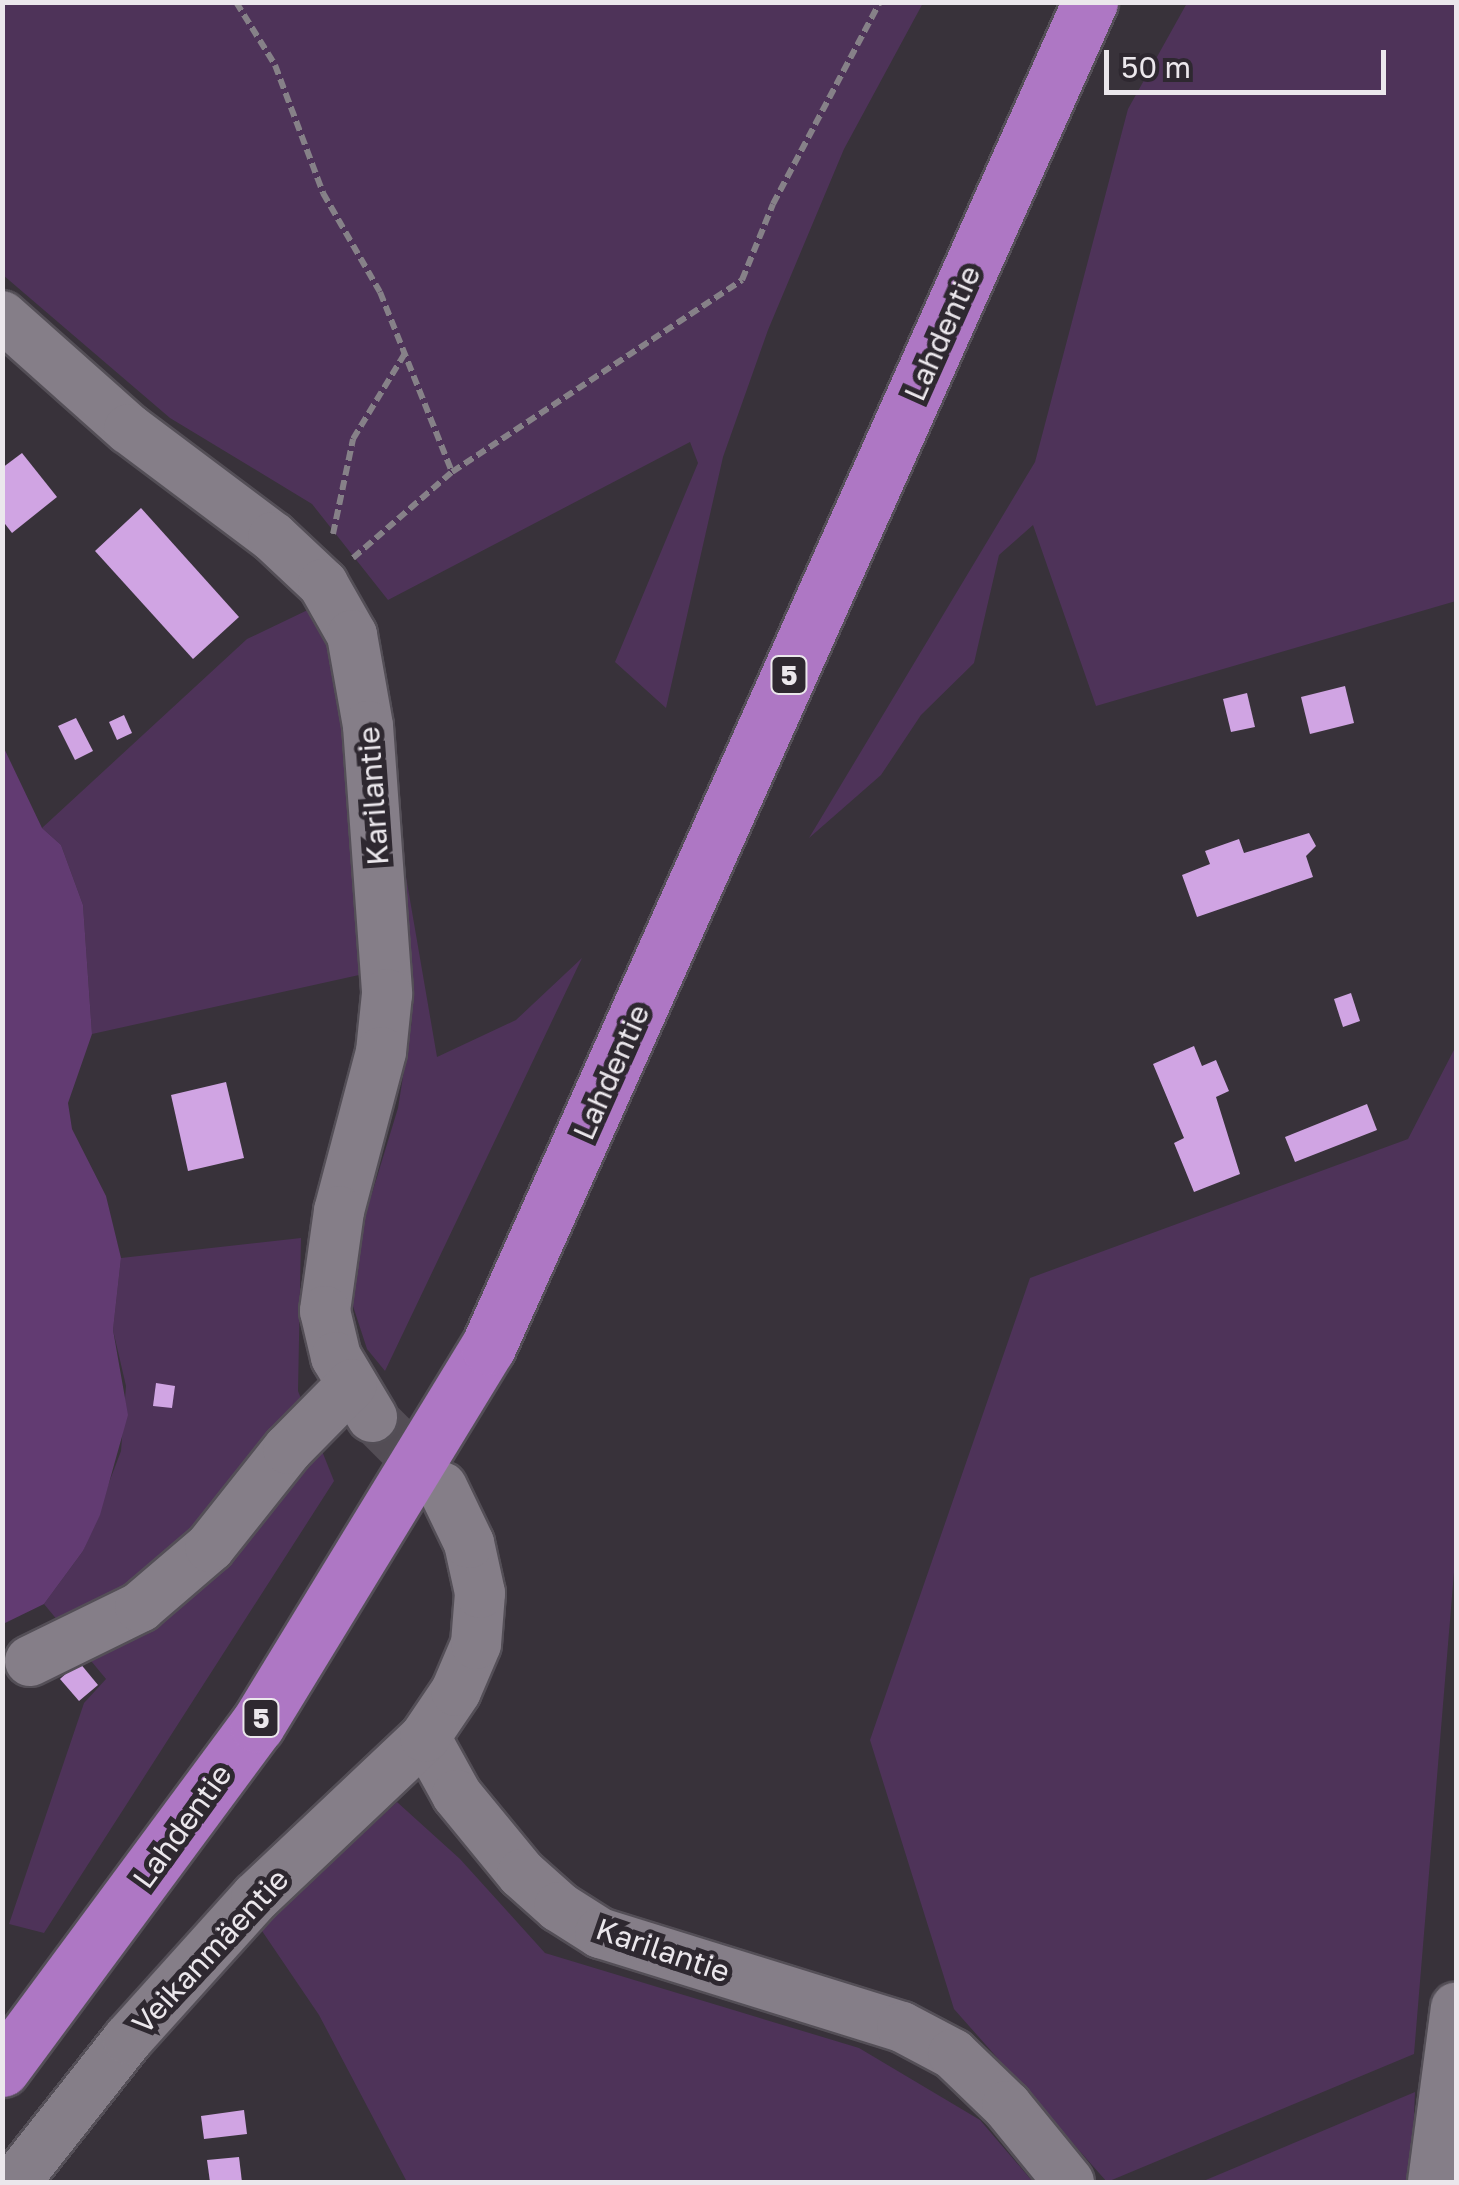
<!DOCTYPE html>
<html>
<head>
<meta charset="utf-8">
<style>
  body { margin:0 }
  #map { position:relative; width:1459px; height:2185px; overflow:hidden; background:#38323a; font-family:"Golos Text",sans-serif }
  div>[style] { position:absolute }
  .green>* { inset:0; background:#4e3359 }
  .water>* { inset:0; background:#623b72 }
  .building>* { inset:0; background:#d0a4e3 }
  .minor-tunnel>* { height:50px; margin-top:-25px; transform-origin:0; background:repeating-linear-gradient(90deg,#534d55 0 50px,transparent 0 75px) }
  .path>* { height:6px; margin-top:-3px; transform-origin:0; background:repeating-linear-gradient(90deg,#868188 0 10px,transparent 0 15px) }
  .roads { filter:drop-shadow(2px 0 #544f57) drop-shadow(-2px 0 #544f57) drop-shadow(0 2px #544f57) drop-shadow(0 -2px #544f57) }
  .minor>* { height:50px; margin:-25px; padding:0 25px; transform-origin:25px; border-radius:25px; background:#857e88 }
  .highway>* { height:55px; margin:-27.5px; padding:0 27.5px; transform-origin:27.5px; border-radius:27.5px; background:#ae77c4 }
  span { translate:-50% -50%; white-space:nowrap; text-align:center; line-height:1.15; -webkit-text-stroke:10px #2e2830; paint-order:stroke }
  .shield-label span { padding:2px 8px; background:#2e2830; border:2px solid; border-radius:8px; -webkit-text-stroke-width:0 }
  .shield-label { font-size:28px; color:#ebe7ec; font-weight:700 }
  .street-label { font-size:30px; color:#ebe7ec }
  .frame { position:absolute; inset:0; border:5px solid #ebe7ec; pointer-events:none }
  .scale { position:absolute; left:1104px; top:50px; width:282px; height:45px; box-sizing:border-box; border:5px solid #ebe7ec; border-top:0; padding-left:12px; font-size:30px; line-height:35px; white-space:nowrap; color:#ebe7ec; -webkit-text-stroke:8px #2e2830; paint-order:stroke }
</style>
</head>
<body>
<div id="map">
  <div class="green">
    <div style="clip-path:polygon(2px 3px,923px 3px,844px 149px,768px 330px,723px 457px,666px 708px,615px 662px,698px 463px,690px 442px,388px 600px,312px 504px,170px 418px,3px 275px)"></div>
    <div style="clip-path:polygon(1187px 3px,1456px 3px,1456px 601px,1096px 706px,1033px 525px,999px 555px,974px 663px,921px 715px,881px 775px,809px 838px,1035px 462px,1128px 109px)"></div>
    <div style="clip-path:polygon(316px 606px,338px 654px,359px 975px,92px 1034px,83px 905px,61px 845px,42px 828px,247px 639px)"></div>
    <div style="clip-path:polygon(404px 865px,437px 1057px,516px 1020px,582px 958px,385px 1371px,367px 1349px,352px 1303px,359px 1236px,398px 1108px,412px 1020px)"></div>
    <div style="clip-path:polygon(1456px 1046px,1456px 1548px,1414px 2054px,1107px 2182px,954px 2009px,870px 1740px,1030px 1278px,1408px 1139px)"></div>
    <div style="clip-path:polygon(301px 1238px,298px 1391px,334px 1481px,44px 1933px,9px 1924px,84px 1703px,106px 1679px,44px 1604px,83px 1551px,121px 1451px,126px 1386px,113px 1330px,121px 1258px)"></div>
    <div style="clip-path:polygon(397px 1802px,460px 1859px,545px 1953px,859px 2048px,980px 2120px,1033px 2182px,407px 2182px,319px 2015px,260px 1928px)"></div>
    <div style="clip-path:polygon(1415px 2092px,1411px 2182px,1201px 2182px)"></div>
  </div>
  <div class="water">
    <div style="clip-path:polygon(2px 744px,42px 828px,61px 845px,83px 905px,92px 1034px,68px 1103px,72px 1129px,106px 1196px,121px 1258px,113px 1330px,128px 1415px,100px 1515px,83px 1551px,44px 1604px,3px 1624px)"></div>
  </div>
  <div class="building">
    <div style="clip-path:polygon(22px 453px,57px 497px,12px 533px,2px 520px,2px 468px)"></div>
    <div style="clip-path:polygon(141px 508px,239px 617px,193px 659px,95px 551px)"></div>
    <div style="clip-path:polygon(1345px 686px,1354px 723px,1310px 734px,1301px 697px)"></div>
    <div style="clip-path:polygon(1247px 693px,1255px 727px,1231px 732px,1223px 699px)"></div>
    <div style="clip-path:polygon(124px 715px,132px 733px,117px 740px,109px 722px)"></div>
    <div style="clip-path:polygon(76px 718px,93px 751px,75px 760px,58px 726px)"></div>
    <div style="clip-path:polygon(1309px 833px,1316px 846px,1306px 856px,1313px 877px,1197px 917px,1182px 875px,1210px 864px,1205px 851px,1239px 839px,1244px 853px)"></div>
    <div style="clip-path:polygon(1351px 993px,1360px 1021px,1343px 1027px,1334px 999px)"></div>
    <div style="clip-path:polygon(1194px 1046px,1202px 1066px,1216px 1060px,1229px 1091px,1216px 1097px,1240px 1174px,1194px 1192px,1174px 1143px,1184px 1138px,1153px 1064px)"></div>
    <div style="clip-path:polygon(226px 1082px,244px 1158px,188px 1171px,171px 1095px)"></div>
    <div style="clip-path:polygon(1367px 1104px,1377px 1130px,1295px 1162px,1285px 1137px)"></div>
    <div style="clip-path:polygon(156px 1383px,175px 1386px,172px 1408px,153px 1406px)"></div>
    <div style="clip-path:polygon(79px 1662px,98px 1685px,79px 1701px,60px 1679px)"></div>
    <div style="clip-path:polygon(244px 2110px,247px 2134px,204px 2139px,201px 2116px)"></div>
    <div style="clip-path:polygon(239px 2157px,242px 2182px,210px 2182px,207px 2160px)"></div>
  </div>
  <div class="minor-tunnel">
    <div style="left:372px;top:1417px;width:99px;rotate:45deg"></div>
  </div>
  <div class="path">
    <div style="left:236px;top:2px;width:74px;rotate:58.2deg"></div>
    <div style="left:275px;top:65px;width:137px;rotate:69.4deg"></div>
    <div style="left:323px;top:193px;width:114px;rotate:60.1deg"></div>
    <div style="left:380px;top:292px;width:194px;rotate:68.2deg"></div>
    <div style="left:333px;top:534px;width:97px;rotate:-78.1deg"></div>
    <div style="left:353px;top:439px;width:100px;rotate:-58.8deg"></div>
    <div style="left:353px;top:558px;width:131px;rotate:-41deg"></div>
    <div style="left:452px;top:472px;width:348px;rotate:-33.5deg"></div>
    <div style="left:742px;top:280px;width:82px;rotate:-67.8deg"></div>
    <div style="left:773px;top:204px;width:229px;rotate:-62.1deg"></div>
  </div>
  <div class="roads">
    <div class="minor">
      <div style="left:2px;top:316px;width:170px;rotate:41.7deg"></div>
      <div style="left:129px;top:429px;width:180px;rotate:36.9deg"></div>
      <div style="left:273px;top:537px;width:69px;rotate:43.2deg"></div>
      <div style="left:323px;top:584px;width:59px;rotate:60.4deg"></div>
      <div style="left:352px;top:635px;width:92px;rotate:80deg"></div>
      <div style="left:368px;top:726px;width:269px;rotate:85.9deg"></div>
      <div style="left:387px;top:994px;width:58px;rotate:95.9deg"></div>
      <div style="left:381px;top:1052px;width:164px;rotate:104.8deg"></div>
      <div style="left:339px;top:1211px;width:101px;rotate:98deg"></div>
      <div style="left:325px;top:1311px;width:47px;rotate:76.6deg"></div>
      <div style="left:336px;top:1357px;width:70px;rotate:59deg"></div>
      <div style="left:30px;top:1661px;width:123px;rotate:-26.1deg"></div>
      <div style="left:140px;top:1607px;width:92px;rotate:-40.6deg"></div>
      <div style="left:210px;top:1547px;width:125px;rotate:-51.5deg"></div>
      <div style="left:288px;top:1449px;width:91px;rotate:-45.4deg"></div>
      <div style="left:425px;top:1737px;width:66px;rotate:61.1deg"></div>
      <div style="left:457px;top:1795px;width:102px;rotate:50.6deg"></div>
      <div style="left:522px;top:1874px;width:50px;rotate:41.7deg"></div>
      <div style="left:559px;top:1907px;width:49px;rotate:32.4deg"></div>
      <div style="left:600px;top:1933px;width:316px;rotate:17.3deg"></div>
      <div style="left:902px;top:2027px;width:58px;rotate:27.9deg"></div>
      <div style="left:953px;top:2054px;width:75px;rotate:43.9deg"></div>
      <div style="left:1007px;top:2106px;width:98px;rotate:50.8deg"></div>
      <div style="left:15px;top:2182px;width:182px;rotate:-51.7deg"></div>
      <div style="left:128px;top:2039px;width:191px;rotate:-48deg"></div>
      <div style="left:256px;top:1897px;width:233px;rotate:-43.4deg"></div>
      <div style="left:425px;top:1737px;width:55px;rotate:-56deg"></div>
      <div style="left:456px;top:1691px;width:51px;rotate:-66.9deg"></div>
      <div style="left:476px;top:1644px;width:51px;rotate:-85.5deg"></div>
      <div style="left:480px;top:1593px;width:51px;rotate:-102.4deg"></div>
      <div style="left:469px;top:1543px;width:62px;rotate:-115.7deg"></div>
      <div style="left:1433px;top:2182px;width:176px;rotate:-82.5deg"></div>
    </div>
    <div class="highway">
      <div style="left:2px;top:2069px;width:428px;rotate:-53.5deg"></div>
      <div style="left:257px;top:1725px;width:443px;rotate:-58.6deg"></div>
      <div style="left:488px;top:1347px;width:1474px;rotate:-65.89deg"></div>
    </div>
  </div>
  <div class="shield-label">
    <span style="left:789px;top:675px">5</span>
    <span style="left:261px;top:1718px">5</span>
  </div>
  <div class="street-label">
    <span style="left:942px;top:333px;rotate:-66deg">Lahdentie</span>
    <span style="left:373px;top:796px;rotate:-94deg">Karilantie</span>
    <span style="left:611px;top:1072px;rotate:-66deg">Lahdentie</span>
    <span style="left:182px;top:1826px;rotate:-54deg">Lahdentie</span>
    <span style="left:663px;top:1950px;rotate:19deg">Karilantie</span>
    <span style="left:210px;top:1951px;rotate:-47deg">Veikanmäentie</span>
  </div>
  <div class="frame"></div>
  <div class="scale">50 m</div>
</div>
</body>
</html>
